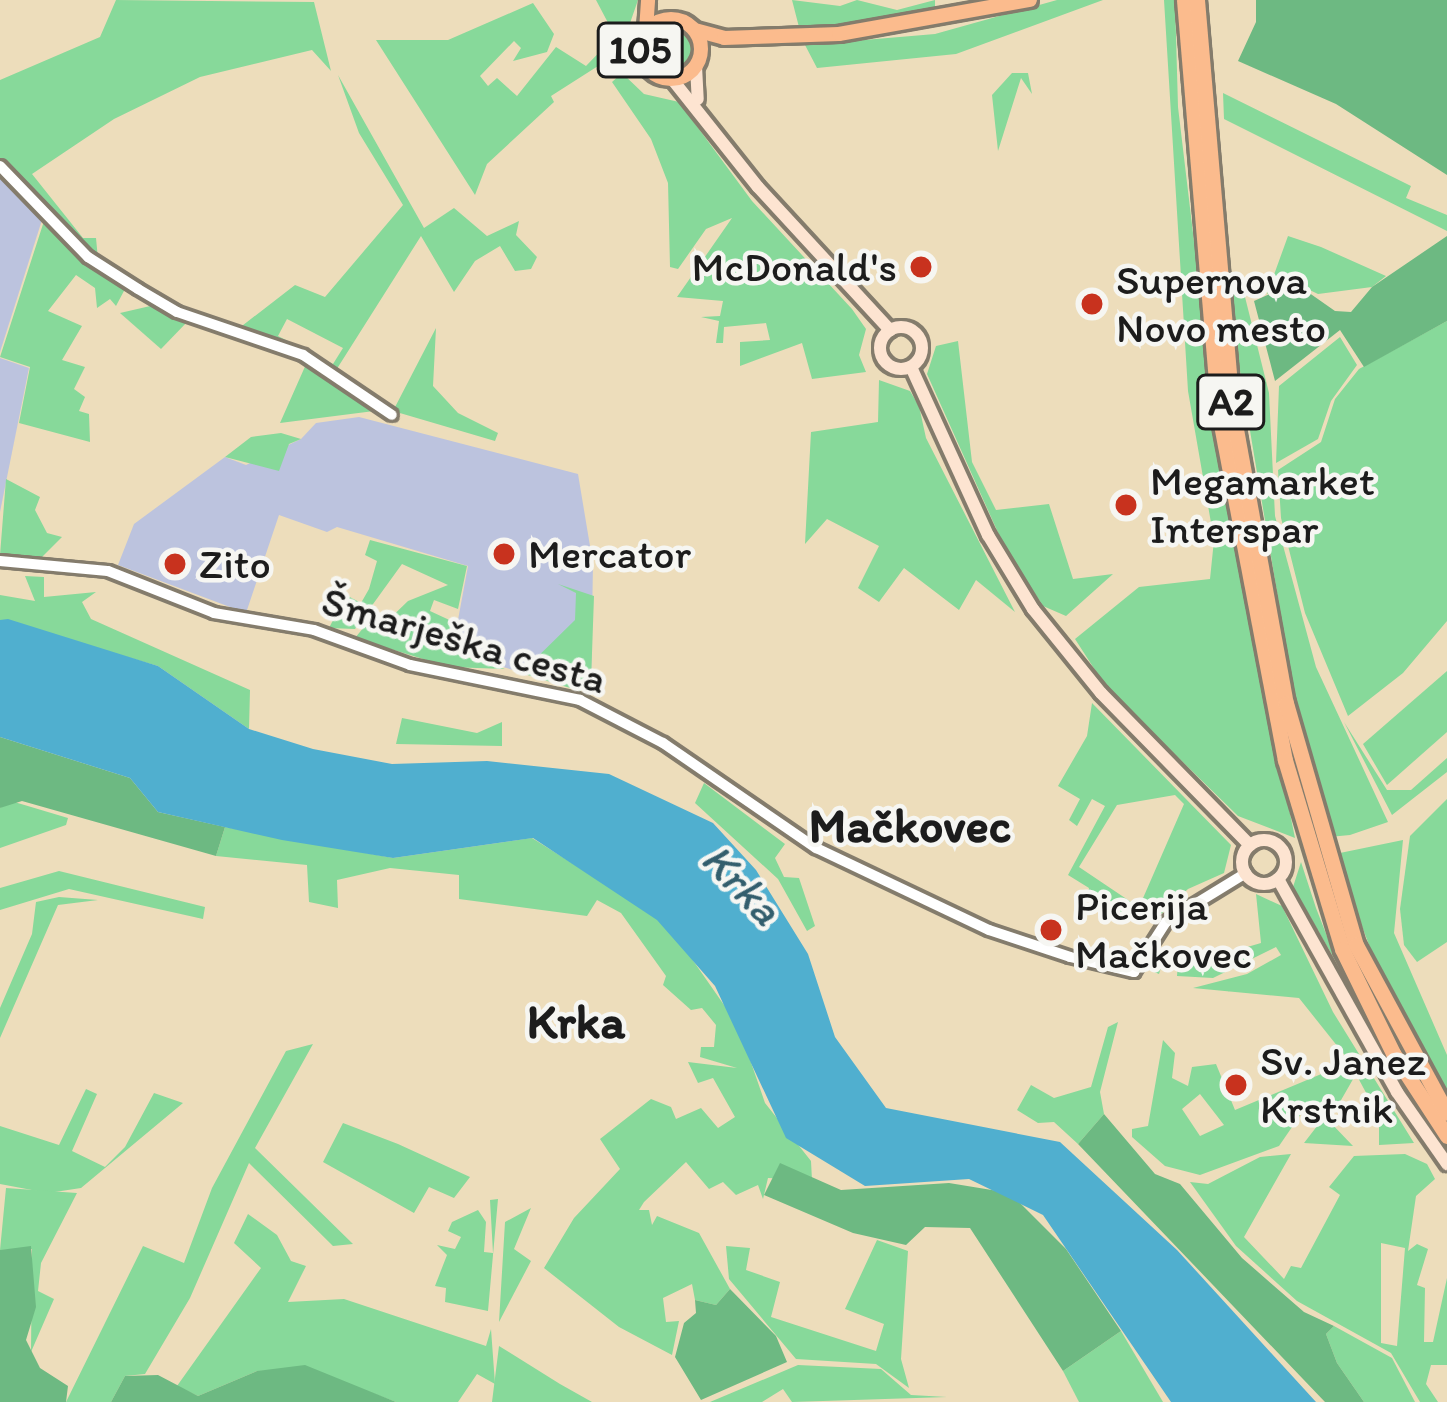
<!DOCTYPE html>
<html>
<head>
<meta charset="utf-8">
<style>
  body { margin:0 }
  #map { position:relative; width:1447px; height:1402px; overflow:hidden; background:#edddbb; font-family:Itim,sans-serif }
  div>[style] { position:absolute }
  .industrial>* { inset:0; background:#bcc3de }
  .green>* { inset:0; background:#87d99a }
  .round { border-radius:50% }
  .forest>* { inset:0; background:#6db982 }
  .water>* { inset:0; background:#50afcf }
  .roads { filter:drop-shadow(3px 0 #847c6c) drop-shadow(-3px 0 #847c6c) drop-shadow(0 3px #847c6c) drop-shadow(0 -3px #847c6c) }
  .tertiary>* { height:10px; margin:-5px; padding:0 5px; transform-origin:5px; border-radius:5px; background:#fff }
  .secondary>* { height:12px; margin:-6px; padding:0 6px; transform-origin:6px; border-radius:6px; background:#fde4d1 }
  .secondary>.ring { margin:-6px; padding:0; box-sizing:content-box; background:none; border:12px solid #fde4d1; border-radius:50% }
  .primary>* { height:14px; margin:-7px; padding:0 7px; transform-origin:7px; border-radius:7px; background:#fbbb8d }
  .primary>.ring { margin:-7px; padding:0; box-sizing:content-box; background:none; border:14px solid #fbbb8d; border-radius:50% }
  .motorway>* { height:15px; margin:-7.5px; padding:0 7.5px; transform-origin:7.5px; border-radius:7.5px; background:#fbbb8d }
  .dots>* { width:33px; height:33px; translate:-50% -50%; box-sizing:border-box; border:6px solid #f6f6f2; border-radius:50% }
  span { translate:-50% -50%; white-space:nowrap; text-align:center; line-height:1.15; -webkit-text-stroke:9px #f6f6f2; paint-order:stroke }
  .shield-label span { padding:3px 9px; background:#f6f6f2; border:3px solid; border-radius:9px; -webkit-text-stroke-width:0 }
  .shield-label { font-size:39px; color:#1c1c1c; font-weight:700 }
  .poi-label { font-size:42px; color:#1c1c1c }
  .right { translate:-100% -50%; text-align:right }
  .left { translate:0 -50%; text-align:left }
  .street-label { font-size:42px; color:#1c1c1c }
  .water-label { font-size:45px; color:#335e6d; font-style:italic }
  .quarter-label { font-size:48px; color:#1c1c1c; font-weight:700 }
</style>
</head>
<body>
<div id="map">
  <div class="industrial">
    <div style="clip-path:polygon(0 172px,42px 220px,0 352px)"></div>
    <div style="clip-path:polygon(0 358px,29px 368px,0 512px)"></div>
    <div style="clip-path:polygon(359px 417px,578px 474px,593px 564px,591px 682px,581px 690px,452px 652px,468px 566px,337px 527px,327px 532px,279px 515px,246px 613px,118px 565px,134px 524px,225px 457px,246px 465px,301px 439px,316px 423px)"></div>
  </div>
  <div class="green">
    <div style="clip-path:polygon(116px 0,314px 2px,331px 71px,312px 50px,200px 77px,114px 119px,32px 174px,83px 238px,96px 238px,98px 259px,0 161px,0 80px,100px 37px)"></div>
    <div style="clip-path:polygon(596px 0,638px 0,620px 52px,551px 96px,554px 102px,487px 164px,475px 195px,376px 40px,448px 40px,533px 3px,554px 34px,547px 52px,513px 61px,521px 48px,514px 41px,480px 76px,488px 86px,497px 78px,517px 96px,556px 47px,586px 66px,615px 36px)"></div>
    <div style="clip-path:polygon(792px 0,840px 6px,857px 0,897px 10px,935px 0,935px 19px,800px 31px)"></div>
    <div style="clip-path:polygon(1057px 0,1103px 0,956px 54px,817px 68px,805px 45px,935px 34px)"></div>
    <div style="clip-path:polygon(1164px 0,1175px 0,1178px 107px,1223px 485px,1295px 838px,1238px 816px,1106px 687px,1075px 639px,1139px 587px,1210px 579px,1214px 540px,1188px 391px)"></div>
    <div class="round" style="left:647px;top:26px;width:46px;height:46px"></div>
    <div style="clip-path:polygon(622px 73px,644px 94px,679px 102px,752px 201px,852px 309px,866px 329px,859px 355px,866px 372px,812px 379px,802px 343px,740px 366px,740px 342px,770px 340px,766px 323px,724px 327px,723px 343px,716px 343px,719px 321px,701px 317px,720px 316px,723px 301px,677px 297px,732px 218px,706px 229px,678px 269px,670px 267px,668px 183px,651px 139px,612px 82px)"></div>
    <div style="clip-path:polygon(1012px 73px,1028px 73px,1032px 94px,1021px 78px,998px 151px,992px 95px)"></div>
    <div style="clip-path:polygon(evenodd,338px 75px,424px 228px,454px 208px,487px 236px,519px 221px,516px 235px,537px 257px,531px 269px,515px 271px,500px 246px,475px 261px,454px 292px,421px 236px,333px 375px,303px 351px,238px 329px,295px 285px,325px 297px,403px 205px,359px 133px,338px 75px,287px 319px,343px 348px,333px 364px,278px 336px,287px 319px)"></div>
    <div style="clip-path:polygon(1223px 93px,1411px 186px,1406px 198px,1447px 215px,1447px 231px,1224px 119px)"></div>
    <div style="clip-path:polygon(45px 218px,125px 289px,116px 306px,110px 299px,97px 308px,95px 288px,76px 275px,48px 311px,82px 326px,62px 360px,85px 367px,74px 389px,85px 397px,79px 411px,89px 414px,90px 442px,19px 423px,30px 367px,0 357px)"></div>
    <div style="clip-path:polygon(1288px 236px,1321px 247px,1386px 276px,1372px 287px,1318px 294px,1295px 283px,1267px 294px)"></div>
    <div style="clip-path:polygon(1227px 293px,1244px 293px,1269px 393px,1275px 516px,1316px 667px,1388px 822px,1350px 835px,1329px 837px,1296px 706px)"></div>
    <div style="clip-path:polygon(159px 304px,189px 320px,161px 349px,120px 313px)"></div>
    <div style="clip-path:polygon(1447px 321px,1447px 621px,1403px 673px,1348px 716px,1305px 613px,1281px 518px,1278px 470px,1321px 442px,1335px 399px,1359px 369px)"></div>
    <div style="clip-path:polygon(436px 328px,433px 386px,458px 413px,498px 433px,495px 441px,393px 411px)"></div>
    <div style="clip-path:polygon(1340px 337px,1357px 365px,1331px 401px,1318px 439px,1276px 463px,1279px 386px)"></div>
    <div style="clip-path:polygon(958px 341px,972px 462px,996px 510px,1049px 504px,1073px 579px,1113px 574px,1066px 616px,1043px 606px,1004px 546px,927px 374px,936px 346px)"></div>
    <div style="clip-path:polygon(307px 362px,329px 379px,382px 410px,280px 423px)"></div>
    <div style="clip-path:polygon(879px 380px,910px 391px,919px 406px,926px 438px,1015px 612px,976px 580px,959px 610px,904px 568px,879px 602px,858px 588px,879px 546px,827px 519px,805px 544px,811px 432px,878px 422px)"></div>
    <div style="clip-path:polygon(281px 433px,301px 439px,289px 444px,279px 471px,225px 457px,251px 437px)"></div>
    <div style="clip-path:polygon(6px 479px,40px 497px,35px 510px,47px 533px,62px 537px,42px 557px,0 555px)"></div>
    <div style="clip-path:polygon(370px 540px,467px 566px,458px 609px,434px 600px,430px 611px,458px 624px,451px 652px,505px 669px,449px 667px,355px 638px,373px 616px,380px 628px,408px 601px,448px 585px,402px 564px,355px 629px,329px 628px,346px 595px,361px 603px,369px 589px,377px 561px,365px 555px)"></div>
    <div style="clip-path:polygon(25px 576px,44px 577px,44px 597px,96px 592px,82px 602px,91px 619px,250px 690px,249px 729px,158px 666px,0 620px,0 595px,35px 601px)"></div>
    <div style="clip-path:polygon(558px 584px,594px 596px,591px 682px,580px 691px,521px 673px,575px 620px,576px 593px)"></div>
    <div style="clip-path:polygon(1447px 671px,1447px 732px,1387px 785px,1363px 744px)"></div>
    <div style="clip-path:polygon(1092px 703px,1231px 845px,1224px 873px,1188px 889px,1159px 916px,1140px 905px,1184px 804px,1175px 795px,1117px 805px,1079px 867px,1134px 904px,1127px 917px,1087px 899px,1089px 888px,1068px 875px,1105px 806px,1092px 799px,1077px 826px,1069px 820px,1080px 799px,1058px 786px,1087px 736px)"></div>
    <div style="clip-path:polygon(402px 718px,477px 733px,502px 722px,502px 746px,396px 744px)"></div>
    <div style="clip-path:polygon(1344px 722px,1387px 790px,1411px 790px,1447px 758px,1447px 772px,1392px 815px)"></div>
    <div style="clip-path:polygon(704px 783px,785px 844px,775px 858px,784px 877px,799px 878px,815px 926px,807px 931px,778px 879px,695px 803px)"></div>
    <div style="clip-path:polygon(1447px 799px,1447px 942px,1417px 962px,1404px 945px,1400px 909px,1410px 836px)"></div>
    <div style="clip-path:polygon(11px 801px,68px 818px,66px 825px,0 848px,0 808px)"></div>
    <div style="clip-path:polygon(225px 827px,393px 858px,532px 838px,653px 914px,685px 949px,738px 1025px,765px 1103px,811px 1161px,812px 1180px,768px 1178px,763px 1199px,758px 1185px,736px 1195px,723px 1182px,709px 1189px,686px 1162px,644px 1202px,639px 1210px,649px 1210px,652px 1225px,657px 1216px,699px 1233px,730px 1289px,716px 1305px,695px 1300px,692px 1284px,663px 1298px,666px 1322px,679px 1321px,672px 1355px,619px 1327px,544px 1268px,574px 1218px,620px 1169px,600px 1139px,651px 1099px,671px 1107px,676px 1119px,701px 1108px,718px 1128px,735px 1117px,713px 1078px,698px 1083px,688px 1062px,737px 1068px,700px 1057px,701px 1047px,714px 1047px,716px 1025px,702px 1008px,691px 1010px,663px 985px,666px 976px,621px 913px,597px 900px,587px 916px,459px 899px,459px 875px,390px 868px,337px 880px,338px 908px,309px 902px,307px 865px,216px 856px)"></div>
    <div style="clip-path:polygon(1403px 840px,1394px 933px,1447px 1055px,1447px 1094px,1375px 961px,1335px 854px)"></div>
    <div style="clip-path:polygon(1301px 862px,1316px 908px,1339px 967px,1293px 887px)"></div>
    <div style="clip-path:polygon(59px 871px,205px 907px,203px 919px,69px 889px,0 910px,0 888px)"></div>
    <div style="clip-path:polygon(evenodd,1256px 894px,1282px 906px,1333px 1012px,1414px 1143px,1379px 1145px,1379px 1117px,1356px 1074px,1329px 1121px,1353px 1146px,1304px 1143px,1321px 1121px,1301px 1114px,1279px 1146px,1200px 1175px,1165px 1166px,1132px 1137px,1132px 1129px,1148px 1126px,1163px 1040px,1175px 1053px,1172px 1078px,1188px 1086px,1192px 1067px,1216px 1064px,1235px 1110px,1350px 1062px,1299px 998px,1193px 988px,1247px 974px,1281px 955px,1276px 947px,1213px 978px,1177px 976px,1178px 962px,1164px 958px,1159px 974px,1145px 968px,1155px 943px,1163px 954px,1206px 959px,1261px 943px,1256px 894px,1200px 1094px,1224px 1125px,1200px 1136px,1182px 1109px,1200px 1094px)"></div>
    <div style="clip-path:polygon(59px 897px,98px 900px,58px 905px,0 1038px,0 1008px,32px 934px,36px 902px)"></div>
    <div style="clip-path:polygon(1118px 1022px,1100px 1092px,1104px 1114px,1078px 1144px,1054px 1122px,1038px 1123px,1017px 1110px,1031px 1085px,1054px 1098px,1091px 1087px,1108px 1027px)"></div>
    <div style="clip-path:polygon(313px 1044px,255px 1148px,353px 1244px,333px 1246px,249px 1163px,190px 1298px,145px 1374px,125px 1376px,111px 1402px,66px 1402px,143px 1246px,184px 1263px,212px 1188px,286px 1051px)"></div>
    <div style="clip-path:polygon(86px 1089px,97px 1094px,72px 1151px,105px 1167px,125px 1147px,154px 1093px,183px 1103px,81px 1188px,48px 1193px,0 1184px,0 1126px,59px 1145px)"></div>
    <div style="clip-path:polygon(343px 1123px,398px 1144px,470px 1177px,454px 1198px,429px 1187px,414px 1213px,323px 1162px)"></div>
    <div style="clip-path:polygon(evenodd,1291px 1154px,1244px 1237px,1284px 1279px,1291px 1266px,1301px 1268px,1340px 1195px,1329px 1187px,1354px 1156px,1405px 1154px,1427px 1164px,1435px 1179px,1416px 1196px,1408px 1251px,1417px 1244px,1428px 1249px,1417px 1285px,1425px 1288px,1424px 1342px,1433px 1342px,1447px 1278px,1447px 1365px,1431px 1365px,1426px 1384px,1438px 1402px,1420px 1402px,1391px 1353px,1297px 1301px,1236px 1246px,1190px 1182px,1208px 1184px,1260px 1157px,1291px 1154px,1381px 1243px,1405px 1248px,1397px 1346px,1381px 1343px,1381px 1243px)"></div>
    <div style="clip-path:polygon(6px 1188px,77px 1193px,41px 1263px,38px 1291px,54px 1299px,31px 1352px,32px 1249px,0 1250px)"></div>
    <div style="clip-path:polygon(498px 1199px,488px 1311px,445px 1302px,446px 1288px,435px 1286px,447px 1255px,437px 1245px,455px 1249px,461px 1237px,448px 1231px,452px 1222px,478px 1210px,486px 1222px,484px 1252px,493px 1253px,490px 1200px)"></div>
    <div style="clip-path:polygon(531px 1208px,514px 1249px,531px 1261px,499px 1322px,505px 1222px)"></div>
    <div style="clip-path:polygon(248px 1214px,277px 1235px,291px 1261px,306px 1266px,288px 1302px,344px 1299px,486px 1346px,491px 1329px,495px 1384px,477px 1374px,458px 1402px,396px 1402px,311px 1370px,257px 1371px,198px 1396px,177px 1386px,261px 1268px,234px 1243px)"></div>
    <div style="clip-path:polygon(877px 1240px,908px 1251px,901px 1359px,909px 1388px,876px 1364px,796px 1359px,729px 1279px,726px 1246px,750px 1248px,746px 1270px,780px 1282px,771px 1317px,876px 1351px,884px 1324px,845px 1309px)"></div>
    <div style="clip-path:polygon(1334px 1326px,1392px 1358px,1415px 1402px,1364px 1402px,1337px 1363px,1326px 1334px)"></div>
    <div style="clip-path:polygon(1121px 1331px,1163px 1402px,1079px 1402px,1063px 1371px)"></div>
    <div style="clip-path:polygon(499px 1346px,560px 1384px,592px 1402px,492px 1402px)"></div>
    <div style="clip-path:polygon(798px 1365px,881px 1369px,911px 1395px,947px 1397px,792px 1402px,783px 1389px,762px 1402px,710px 1402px)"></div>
  </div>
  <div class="forest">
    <div style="clip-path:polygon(1256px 0,1447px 0,1447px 175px,1336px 104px,1238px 61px,1256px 22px)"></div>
    <div style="clip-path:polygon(1447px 236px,1447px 321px,1364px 367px,1340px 330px,1275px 381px,1254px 301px,1295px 283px,1335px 311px,1351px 312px,1372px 287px)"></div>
    <div style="clip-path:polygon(0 737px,130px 778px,158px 812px,225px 827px,216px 856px,22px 801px,0 808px)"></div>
    <div style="clip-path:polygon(1104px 1114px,1155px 1174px,1180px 1184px,1242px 1258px,1304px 1312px,1334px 1326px,1326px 1334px,1337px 1363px,1364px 1402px,1325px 1402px,1078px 1144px)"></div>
    <div style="clip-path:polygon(780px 1163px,841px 1190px,949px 1183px,1010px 1193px,1066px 1249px,1121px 1331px,1063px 1371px,970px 1228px,925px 1227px,906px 1245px,853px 1233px,764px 1195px)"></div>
    <div style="clip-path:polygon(31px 1246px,36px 1307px,26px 1340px,40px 1368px,68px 1386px,66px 1402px,0 1402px,0 1250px)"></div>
    <div style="clip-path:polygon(730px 1289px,776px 1336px,787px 1362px,701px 1400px,675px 1357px,684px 1323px,696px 1313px,695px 1300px,716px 1305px)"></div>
    <div style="clip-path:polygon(305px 1365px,396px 1402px,111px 1402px,125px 1376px,158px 1375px,198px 1396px,257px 1371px)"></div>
  </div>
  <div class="water">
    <div style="clip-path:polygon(8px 619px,158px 666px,249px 729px,313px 749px,392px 764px,487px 761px,609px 774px,713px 823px,756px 870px,808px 954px,835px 1037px,886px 1108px,1060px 1142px,1177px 1250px,1316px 1402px,1171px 1402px,1043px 1215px,969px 1179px,865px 1186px,786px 1138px,715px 986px,657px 920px,533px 838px,393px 858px,282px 840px,158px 812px,130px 778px,0 737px,0 620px)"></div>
  </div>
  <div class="roads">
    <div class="tertiary">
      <div style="left:0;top:166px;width:127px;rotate:46deg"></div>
      <div style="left:88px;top:257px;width:59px;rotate:32.6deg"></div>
      <div style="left:138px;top:289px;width:45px;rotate:30.5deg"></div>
      <div style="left:177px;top:312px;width:133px;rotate:18.8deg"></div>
      <div style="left:303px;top:355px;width:107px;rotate:34deg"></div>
      <div style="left:0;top:561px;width:108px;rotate:5.3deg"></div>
      <div style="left:108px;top:571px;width:114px;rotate:21.6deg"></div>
      <div style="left:214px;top:613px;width:101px;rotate:9.6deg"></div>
      <div style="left:314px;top:630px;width:102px;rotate:20deg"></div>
      <div style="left:410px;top:665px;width:174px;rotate:11.6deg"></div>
      <div style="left:580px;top:700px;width:93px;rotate:27.4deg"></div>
      <div style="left:663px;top:743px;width:186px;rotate:34.5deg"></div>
      <div style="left:816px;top:848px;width:191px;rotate:25.4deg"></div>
      <div style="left:989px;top:930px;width:85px;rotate:18.4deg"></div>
      <div style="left:1070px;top:957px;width:66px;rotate:13.2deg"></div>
      <div style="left:1134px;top:972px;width:59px;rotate:-57.4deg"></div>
      <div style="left:1166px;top:922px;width:94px;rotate:-31.5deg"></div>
    </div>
    <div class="secondary">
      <div style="left:696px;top:66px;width:33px;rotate:87deg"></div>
      <div style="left:672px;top:79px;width:138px;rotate:51.5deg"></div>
      <div style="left:758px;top:187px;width:195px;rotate:47.3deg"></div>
      <div class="ring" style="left:880px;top:327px;width:30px;height:30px"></div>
      <div style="left:911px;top:367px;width:185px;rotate:65.4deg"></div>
      <div style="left:988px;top:535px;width:87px;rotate:58.7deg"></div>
      <div style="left:1033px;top:609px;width:108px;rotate:51deg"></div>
      <div style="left:1101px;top:693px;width:213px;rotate:45.6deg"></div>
      <div class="ring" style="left:1242px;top:840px;width:32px;height:32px"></div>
      <div style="left:1278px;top:879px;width:244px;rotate:60.8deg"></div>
      <div style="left:1397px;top:1092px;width:88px;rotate:55.2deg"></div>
    </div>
    <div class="primary">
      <div class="ring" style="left:641px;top:19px;width:46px;height:46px"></div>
      <div style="left:646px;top:30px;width:30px;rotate:-86deg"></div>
      <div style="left:695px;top:30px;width:30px;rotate:15deg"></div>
      <div style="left:724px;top:38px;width:115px;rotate:-2deg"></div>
      <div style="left:839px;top:34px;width:194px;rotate:-10.1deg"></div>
    </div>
    <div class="motorway">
      <div style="left:1184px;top:0;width:410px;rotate:85.2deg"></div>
      <div style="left:1218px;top:409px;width:357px;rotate:79.2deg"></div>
      <div style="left:1285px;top:760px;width:197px;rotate:73.2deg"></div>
      <div style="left:1342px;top:949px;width:116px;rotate:63.9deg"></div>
      <div style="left:1393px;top:1053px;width:99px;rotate:57deg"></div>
      <div style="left:1197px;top:0;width:409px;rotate:85.1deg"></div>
      <div style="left:1232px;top:407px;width:301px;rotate:79.7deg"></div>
      <div style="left:1286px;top:703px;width:252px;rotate:73.9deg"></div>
      <div style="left:1356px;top:945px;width:191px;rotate:61.6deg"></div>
    </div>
  </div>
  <div class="dots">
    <div style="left:921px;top:267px;background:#c8321e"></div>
    <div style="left:1092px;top:304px;background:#c8321e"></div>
    <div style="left:1126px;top:505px;background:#c8321e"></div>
    <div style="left:504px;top:554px;background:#c8321e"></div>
    <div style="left:175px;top:564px;background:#c8321e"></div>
    <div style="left:1051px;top:930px;background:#c8321e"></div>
    <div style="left:1236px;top:1085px;background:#c8321e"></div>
  </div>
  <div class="shield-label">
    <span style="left:640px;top:50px">105</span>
    <span style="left:1231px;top:402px">A2</span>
  </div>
  <div class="poi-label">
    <span class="right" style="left:897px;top:267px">McDonald's</span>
    <span class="left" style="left:1116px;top:304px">Supernova<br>Novo mesto</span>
    <span class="left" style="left:1150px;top:505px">Megamarket<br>Interspar</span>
    <span class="left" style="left:528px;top:554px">Mercator</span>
    <span class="left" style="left:199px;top:564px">Zito</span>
    <span class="left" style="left:1075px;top:930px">Picerija<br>Mačkovec</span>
    <span class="left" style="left:1260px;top:1085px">Sv. Janez<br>Krstnik</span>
  </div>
  <div class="street-label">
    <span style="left:464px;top:640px;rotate:16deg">Šmarješka cesta</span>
  </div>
  <div class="water-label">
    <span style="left:742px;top:884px;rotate:46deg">Krka</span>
  </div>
  <div class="quarter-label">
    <span style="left:910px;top:826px">Mačkovec</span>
    <span style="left:576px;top:1022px">Krka</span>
  </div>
</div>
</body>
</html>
